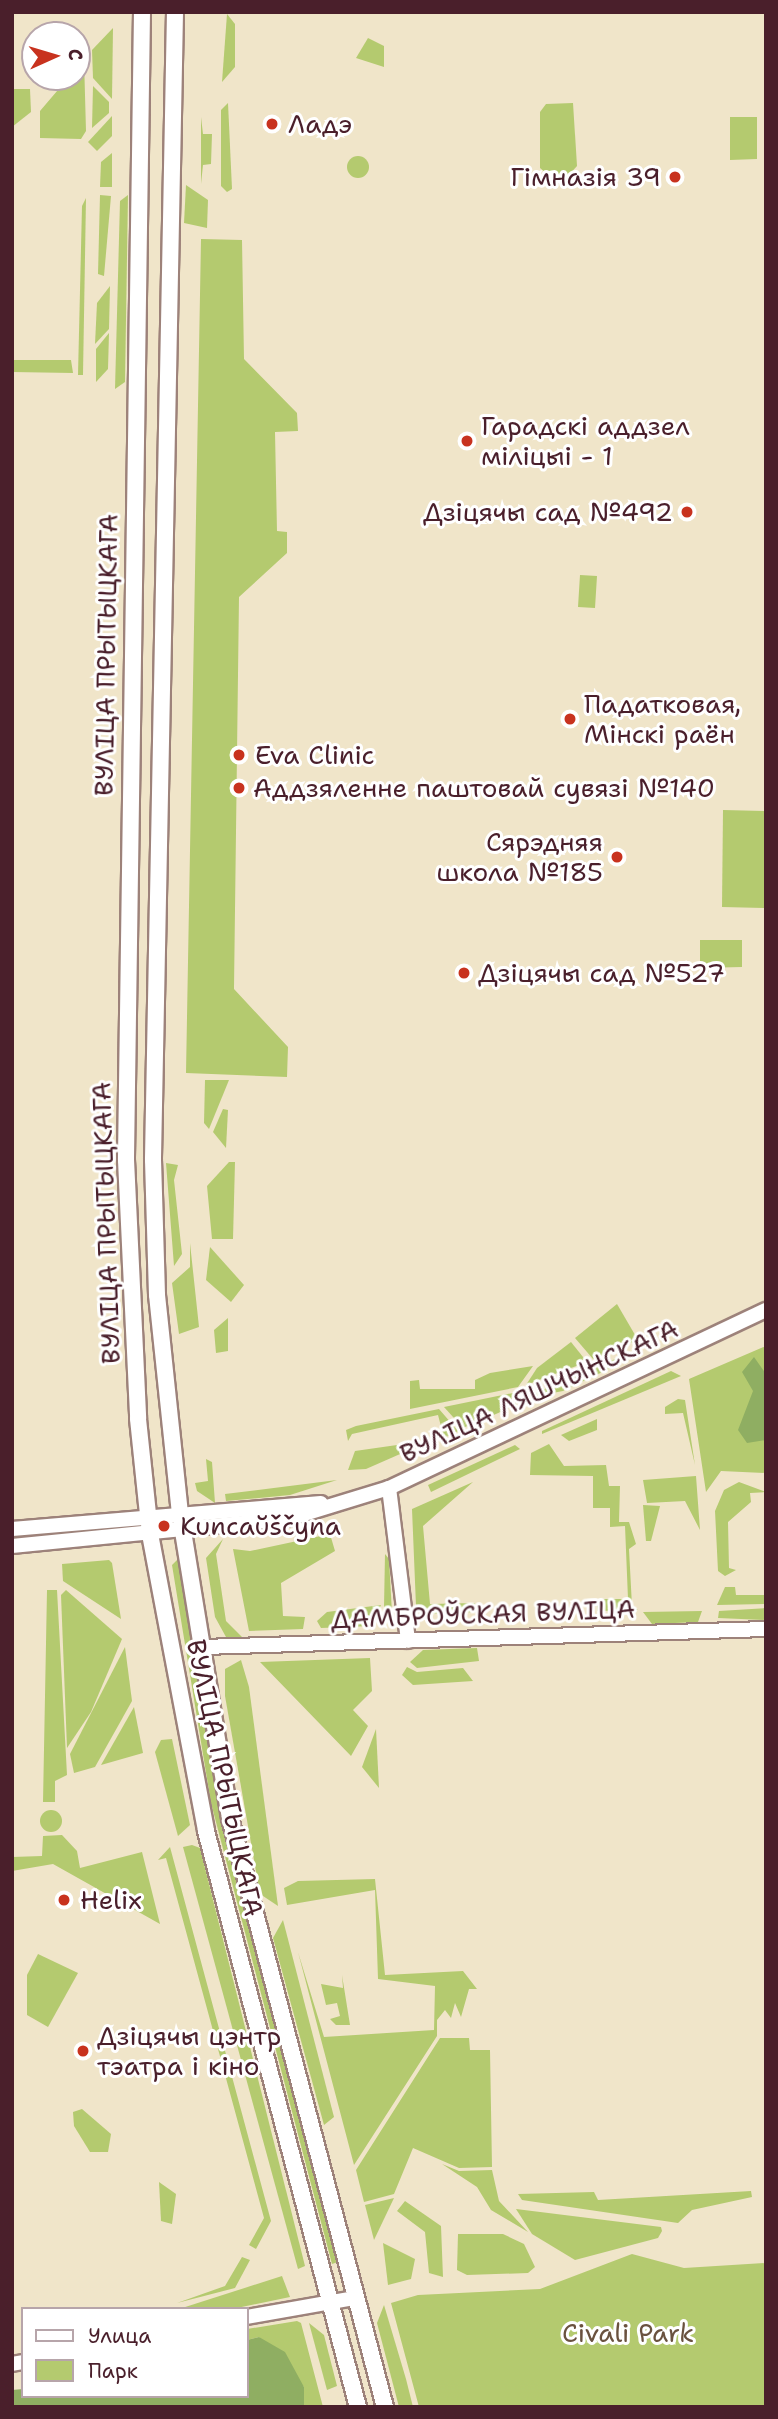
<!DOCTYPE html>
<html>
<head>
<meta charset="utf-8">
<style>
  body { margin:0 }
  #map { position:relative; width:778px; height:2419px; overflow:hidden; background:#f0e5c9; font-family:"Shantell Sans",sans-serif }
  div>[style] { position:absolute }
  .green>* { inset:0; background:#b4ca6f }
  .round { border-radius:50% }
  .forest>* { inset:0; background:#8fae62 }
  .roads { filter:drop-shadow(2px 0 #9d827a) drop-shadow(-2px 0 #9d827a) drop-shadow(0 2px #9d827a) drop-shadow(0 -2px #9d827a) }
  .secondary>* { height:14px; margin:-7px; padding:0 7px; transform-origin:7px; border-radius:7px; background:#fff }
  .primary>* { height:16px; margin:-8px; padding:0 8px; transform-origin:8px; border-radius:8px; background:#fff }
  .dots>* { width:19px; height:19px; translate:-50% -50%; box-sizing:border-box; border:4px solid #fff; border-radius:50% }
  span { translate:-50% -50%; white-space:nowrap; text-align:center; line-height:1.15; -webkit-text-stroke:6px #fff; paint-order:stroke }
  .poi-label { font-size:26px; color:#4a1f2b }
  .left { translate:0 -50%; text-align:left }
  .right { translate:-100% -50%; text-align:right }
  .street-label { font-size:26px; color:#4a1f2b }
  .park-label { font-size:26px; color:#6a523f }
  .frame { position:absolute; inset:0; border:14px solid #4a1f2b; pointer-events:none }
  .legend { position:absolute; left:21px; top:2307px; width:228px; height:91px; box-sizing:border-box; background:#fff; border:2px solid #b7a5aa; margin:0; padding:9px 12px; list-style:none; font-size:21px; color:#4a1f2b }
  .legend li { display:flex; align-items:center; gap:14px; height:35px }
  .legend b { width:35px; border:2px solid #b7a5aa }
  .north { position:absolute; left:21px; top:21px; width:70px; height:70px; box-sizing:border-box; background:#fff; border:2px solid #b7a5aa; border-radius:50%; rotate:86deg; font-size:19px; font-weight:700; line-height:28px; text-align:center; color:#4a1f2b }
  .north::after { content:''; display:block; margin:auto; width:24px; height:32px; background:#c8321e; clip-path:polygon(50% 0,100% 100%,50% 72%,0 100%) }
</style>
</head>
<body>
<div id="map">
  <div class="green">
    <div style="clip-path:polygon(227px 14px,235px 24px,235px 67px,222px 82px)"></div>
    <div style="clip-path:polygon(113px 28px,112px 99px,93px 78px,92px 50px)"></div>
    <div style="clip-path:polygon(368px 38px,384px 46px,384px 67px,356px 58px)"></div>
    <div style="clip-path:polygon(84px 59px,86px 131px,81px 139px,40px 138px,40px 111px,69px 77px,77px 77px)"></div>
    <div style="clip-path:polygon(93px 86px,109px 102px,109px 113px,92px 128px)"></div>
    <div style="clip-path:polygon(12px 89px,30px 89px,31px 112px,12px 127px)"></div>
    <div style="clip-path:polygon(228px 103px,232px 189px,227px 192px,221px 186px,221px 110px)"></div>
    <div style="clip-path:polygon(573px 103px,577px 166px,569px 175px,547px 174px,540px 168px,540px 112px,546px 104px)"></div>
    <div style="clip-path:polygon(112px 116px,112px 136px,97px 151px,88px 142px)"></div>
    <div style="clip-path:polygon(201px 117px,203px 134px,212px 134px,211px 164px,203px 165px,201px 184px)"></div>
    <div style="clip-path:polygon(730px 117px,757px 117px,757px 159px,730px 160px)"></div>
    <div style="clip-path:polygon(112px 153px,112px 187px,100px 187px,101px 162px)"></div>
    <div class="round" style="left:347px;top:156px;width:22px;height:22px"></div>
    <div style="clip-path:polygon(186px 185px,208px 200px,207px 228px,184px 223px)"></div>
    <div style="clip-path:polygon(100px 195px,111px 196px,104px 276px,98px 274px)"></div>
    <div style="clip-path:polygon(128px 195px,125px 382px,115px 389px,120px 201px)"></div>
    <div style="clip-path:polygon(86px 198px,83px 375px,78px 375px,82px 206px)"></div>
    <div style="clip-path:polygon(201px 239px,242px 240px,244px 359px,297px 413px,298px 431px,275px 432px,277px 531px,287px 532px,287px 553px,239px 597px,234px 989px,288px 1047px,287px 1077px,186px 1073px)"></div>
    <div style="clip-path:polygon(110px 286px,109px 329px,95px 344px,97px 303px)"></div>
    <div style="clip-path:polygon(109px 333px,108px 369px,96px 382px,96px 349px)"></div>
    <div style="clip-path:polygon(12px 360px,71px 360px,73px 373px,12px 372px)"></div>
    <div style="clip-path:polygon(580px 575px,597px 576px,595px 608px,578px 607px)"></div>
    <div style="clip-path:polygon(723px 810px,766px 811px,766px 908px,722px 907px)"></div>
    <div style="clip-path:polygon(700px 940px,742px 940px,742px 967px,700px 968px)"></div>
    <div style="clip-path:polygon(205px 1080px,229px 1080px,209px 1129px,204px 1123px)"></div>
    <div style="clip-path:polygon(223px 1109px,228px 1110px,226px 1148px,213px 1132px)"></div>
    <div style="clip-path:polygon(229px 1162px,235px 1162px,233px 1239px,212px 1239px,207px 1186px)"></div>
    <div style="clip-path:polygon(166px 1163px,178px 1165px,174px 1180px,182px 1254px,174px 1266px)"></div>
    <div style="clip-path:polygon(190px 1243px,199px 1327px,179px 1334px,172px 1283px,190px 1267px)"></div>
    <div style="clip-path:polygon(210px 1247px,244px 1285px,231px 1302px,206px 1280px)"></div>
    <div style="clip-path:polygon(617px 1304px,638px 1340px,593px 1359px,575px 1338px)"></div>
    <div style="clip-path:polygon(228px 1318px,228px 1351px,216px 1353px,214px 1330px)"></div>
    <div style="clip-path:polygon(571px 1342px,587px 1362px,526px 1385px,537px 1368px)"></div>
    <div style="clip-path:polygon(766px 1346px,766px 1473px,721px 1471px,706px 1492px,689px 1379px)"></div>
    <div style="clip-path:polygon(641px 1348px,640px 1354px,563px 1391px,521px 1399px)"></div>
    <div style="clip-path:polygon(533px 1366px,518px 1387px,410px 1409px,410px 1381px,419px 1380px,420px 1389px,475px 1389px,475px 1380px,490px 1373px)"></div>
    <div style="clip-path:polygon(671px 1371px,681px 1376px,542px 1434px,542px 1431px)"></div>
    <div style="clip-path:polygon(513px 1393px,517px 1405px,463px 1428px,444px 1407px)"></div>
    <div style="clip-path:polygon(678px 1399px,685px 1400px,695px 1465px,683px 1413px,665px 1414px,665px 1407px)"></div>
    <div style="clip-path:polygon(439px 1409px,458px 1431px,444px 1438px,438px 1415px,352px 1434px,348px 1441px,346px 1430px,356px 1426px)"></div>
    <div style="clip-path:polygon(597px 1419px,597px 1430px,569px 1441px,561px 1435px)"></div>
    <div style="clip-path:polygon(432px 1440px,366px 1469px,348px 1470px,355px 1451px)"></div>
    <div style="clip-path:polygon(549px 1444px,564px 1466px,606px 1465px,609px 1486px,620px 1486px,619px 1522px,629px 1522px,636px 1544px,629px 1549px,632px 1606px,638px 1610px,597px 1611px,597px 1599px,628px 1599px,625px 1526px,610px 1527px,610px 1508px,593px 1508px,593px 1476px,530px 1475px,531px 1453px)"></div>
    <div style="clip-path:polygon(515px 1445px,520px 1449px,431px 1492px,428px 1485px)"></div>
    <div style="clip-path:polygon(206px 1459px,212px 1462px,215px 1503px,197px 1491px,195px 1483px,208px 1481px)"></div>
    <div style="clip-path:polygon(696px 1476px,700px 1530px,685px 1501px,647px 1503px,643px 1480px)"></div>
    <div style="clip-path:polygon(337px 1480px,290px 1495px,226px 1501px,225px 1494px)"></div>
    <div style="clip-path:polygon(473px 1482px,423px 1526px,430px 1604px,475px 1603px,479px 1612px,423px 1614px,416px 1606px,412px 1509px)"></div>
    <div style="clip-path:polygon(739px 1482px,766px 1492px,750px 1493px,751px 1502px,728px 1522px,729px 1568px,736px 1570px,725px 1576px,718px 1571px,715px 1511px,724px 1490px)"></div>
    <div style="clip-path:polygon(643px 1505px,660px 1506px,651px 1541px,646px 1541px)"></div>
    <div style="clip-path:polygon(330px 1534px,335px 1551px,281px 1583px,283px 1616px,305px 1617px,303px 1629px,249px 1631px,233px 1549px,250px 1551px)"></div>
    <div style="clip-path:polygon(223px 1539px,216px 1554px,226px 1621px,242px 1637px,226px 1637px,215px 1617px,206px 1558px)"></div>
    <div style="clip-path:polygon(385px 1554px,389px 1559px,392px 1613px,384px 1607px)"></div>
    <div style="clip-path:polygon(179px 1558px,222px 1820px,338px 2262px,332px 2264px,211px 1803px,172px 1565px)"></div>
    <div style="clip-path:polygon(109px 1560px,112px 1563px,121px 1619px,63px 1581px,62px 1564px)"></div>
    <div style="clip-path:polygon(725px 1587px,735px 1587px,736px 1595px,766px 1595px,766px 1604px,717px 1605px)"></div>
    <div style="clip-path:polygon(47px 1590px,57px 1590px,67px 1775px,55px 1781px,55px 1802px,43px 1802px)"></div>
    <div style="clip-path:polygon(66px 1590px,122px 1639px,91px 1712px,67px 1748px,61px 1595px)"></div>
    <div style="clip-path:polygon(381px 1605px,372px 1626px,321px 1628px,317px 1621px,327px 1612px)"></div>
    <div style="clip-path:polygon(766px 1608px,766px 1620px,718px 1618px,719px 1611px)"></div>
    <div style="clip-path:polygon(702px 1611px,698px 1622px,652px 1624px,643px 1612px)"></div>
    <div style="clip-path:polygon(125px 1647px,132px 1701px,95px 1767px,74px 1773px,70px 1754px)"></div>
    <div style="clip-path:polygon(477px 1648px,479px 1661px,417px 1668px,410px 1662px,423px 1650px)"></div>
    <div style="clip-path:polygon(370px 1658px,372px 1691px,353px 1710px,368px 1726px,351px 1756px,260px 1662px)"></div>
    <div style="clip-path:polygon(241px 1660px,249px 1687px,278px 1906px,260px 1894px,225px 1696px,225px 1669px)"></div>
    <div style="clip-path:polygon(407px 1667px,417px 1672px,463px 1668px,473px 1681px,413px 1685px,402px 1675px)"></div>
    <div style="clip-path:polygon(134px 1707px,143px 1753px,101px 1765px)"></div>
    <div style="clip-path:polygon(376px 1729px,379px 1788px,362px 1767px)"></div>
    <div style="clip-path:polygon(172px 1739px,190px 1825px,178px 1836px,155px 1752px,161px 1740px)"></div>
    <div class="round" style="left:40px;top:1810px;width:22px;height:22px"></div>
    <div style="clip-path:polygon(62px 1835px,77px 1851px,80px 1868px,142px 1852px,160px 1924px,53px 1864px,12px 1871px,12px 1857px,42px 1856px,43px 1836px)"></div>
    <div style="clip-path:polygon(192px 1845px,200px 1848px,305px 2266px,298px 2269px,183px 1847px)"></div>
    <div style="clip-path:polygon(170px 1847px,271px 2221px,256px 2249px,249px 2245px,264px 2218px,166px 1858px,158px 1860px)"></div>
    <div style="clip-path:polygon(375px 1879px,385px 1975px,463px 1971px,477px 1989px,469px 1989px,461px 2017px,455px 2003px,451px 2018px,445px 2010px,437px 2020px,437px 2036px,354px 2165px,298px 1952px,324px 2037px,434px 2030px,435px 1986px,378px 1979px,375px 1890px,287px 1905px,284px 1888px,298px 1881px)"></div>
    <div style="clip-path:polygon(283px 1920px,334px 2117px,324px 2125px,273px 1938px)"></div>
    <div style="clip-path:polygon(38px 1954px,78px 1973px,48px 2027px,27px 2015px,27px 1975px)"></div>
    <div style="clip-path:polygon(342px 1975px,350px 2025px,336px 2025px,330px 2019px,340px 2016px,337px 2003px,326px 2005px,321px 1984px,343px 1988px)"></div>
    <div style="clip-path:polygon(440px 2038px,469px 2038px,470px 2050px,490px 2050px,492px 2167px,459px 2168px,413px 2148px,394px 2194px,364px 2202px,356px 2170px)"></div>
    <div style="clip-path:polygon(82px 2109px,111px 2134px,108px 2152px,90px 2152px,74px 2126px,73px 2112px)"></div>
    <div style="clip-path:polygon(442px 2164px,459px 2171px,492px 2170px,499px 2201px,528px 2232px,491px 2210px,477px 2187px)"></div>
    <div style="clip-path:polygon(159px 2182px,176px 2194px,172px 2224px,161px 2221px)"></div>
    <div style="clip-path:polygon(751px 2191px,752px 2197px,692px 2210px,678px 2223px,522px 2200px,518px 2194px,594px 2192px,598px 2200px)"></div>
    <div style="clip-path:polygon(394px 2198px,374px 2240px,365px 2205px)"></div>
    <div style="clip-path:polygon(405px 2201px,441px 2226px,443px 2277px,429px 2273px,425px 2232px,397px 2211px)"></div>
    <div style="clip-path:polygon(516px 2209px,661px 2227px,662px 2231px,658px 2238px,575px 2260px,532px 2234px)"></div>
    <div style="clip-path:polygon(458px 2234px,503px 2234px,524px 2244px,535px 2267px,528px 2273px,467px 2275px,457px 2270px)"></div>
    <div style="clip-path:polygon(383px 2243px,415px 2259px,411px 2279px,388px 2285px)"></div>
    <div style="clip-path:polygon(632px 2254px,684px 2268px,766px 2263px,766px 2407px,419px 2407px,391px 2303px,418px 2295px,540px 2289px)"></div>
    <div style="clip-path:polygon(242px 2257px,250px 2260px,235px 2288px,177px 2303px,225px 2286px)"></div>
    <div style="clip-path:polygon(282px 2276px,290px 2297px,232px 2309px,179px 2309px)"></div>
    <div style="clip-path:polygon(384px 2305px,406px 2379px,413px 2407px,399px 2407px,377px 2323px)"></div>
    <div style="clip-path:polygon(297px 2321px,301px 2323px,323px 2407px,304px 2407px,304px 2387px,259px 2337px,247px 2340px,247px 2329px)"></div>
    <div style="clip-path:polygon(309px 2323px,324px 2335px,337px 2386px,327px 2390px)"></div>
  </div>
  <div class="forest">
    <div style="clip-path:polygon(754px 1357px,766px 1374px,766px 1440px,747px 1443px,738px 1430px,753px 1391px,742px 1372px)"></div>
    <div style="clip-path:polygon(259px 2337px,285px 2352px,304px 2387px,304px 2407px,12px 2407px,12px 2390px,23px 2389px,23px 2396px,247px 2396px,247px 2340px)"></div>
  </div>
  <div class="roads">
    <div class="secondary">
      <div style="left:389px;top:1488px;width:154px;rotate:82.9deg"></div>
      <div style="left:12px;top:1529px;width:310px;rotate:-4.8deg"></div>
      <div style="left:12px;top:1546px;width:280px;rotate:-5.7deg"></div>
      <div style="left:291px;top:1518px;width:102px;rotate:-17deg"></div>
      <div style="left:389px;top:1488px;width:417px;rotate:-25.3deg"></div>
      <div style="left:203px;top:1647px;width:563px;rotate:-1.83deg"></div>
      <div style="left:247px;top:2317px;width:110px;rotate:-10deg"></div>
      <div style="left:12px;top:2364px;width:11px;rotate:-10deg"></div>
    </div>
    <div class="primary">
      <div style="left:142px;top:12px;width:1148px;rotate:90.8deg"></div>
      <div style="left:126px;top:1160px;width:259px;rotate:87.3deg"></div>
      <div style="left:138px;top:1419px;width:116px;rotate:84deg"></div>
      <div style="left:150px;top:1534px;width:302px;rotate:79.3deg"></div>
      <div style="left:206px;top:1831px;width:596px;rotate:75.22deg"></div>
      <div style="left:175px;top:12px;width:1148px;rotate:91.1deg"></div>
      <div style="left:153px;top:1160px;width:135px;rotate:88.3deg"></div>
      <div style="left:157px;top:1295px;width:219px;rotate:84deg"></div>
      <div style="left:180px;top:1513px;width:309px;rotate:80.7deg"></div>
      <div style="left:230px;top:1818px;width:609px;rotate:75.26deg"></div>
    </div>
  </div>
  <div class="dots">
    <div style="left:272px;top:124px;background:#c8321e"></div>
    <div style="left:675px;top:177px;background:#c8321e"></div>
    <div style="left:467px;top:441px;background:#c8321e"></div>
    <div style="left:687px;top:512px;background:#c8321e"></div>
    <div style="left:570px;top:719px;background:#c8321e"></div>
    <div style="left:239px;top:755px;background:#c8321e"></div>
    <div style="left:239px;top:788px;background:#c8321e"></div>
    <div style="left:617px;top:857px;background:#c8321e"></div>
    <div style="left:464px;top:973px;background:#c8321e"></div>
    <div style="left:164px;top:1526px;background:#c8321e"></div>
    <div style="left:64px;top:1900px;background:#c8321e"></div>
    <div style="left:83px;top:2051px;background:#c8321e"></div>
  </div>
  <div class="poi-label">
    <span class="left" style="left:288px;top:124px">Ладэ</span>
    <span class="right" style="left:661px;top:177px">Гімназія 39</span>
    <span class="left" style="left:481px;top:441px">Гарадскі аддзел<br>міліцыі - 1</span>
    <span class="right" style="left:673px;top:512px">Дзіцячы сад №492</span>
    <span class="left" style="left:584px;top:719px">Падатковая,<br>Мінскі раён</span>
    <span class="left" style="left:255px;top:755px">Eva Clinic</span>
    <span class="left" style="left:253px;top:788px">Аддзяленне паштовай сувязі №140</span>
    <span class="right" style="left:603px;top:857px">Сярэдняя<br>школа №185</span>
    <span class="left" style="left:478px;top:973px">Дзіцячы сад №527</span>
    <span class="left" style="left:180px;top:1526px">Kuncaŭščyna</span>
    <span class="left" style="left:80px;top:1900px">Helix</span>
    <span class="left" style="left:97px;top:2051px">Дзіцячы цэнтр<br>тэатра і кіно</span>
  </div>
  <div class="street-label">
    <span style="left:106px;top:655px;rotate:-89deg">ВУЛІЦА ПРЫТЫЦКАГА</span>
    <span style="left:106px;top:1223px;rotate:-92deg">ВУЛІЦА ПРЫТЫЦКАГА</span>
    <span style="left:539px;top:1391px;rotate:-25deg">ВУЛІЦА ЛЯШЧЫНСКАГА</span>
    <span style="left:483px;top:1614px;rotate:-2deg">ДАМБРОЎСКАЯ ВУЛІЦА</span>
    <span style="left:225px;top:1778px;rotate:78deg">ВУЛІЦА ПРЫТЫЦКАГА</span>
  </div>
  <div class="park-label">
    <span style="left:628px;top:2333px">Civali Park</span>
  </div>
  <div class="frame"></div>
  <ul class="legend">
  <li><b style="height:9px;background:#fff"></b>Улица</li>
  <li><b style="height:19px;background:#b4ca6f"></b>Парк</li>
  </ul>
  <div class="north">С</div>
</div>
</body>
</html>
